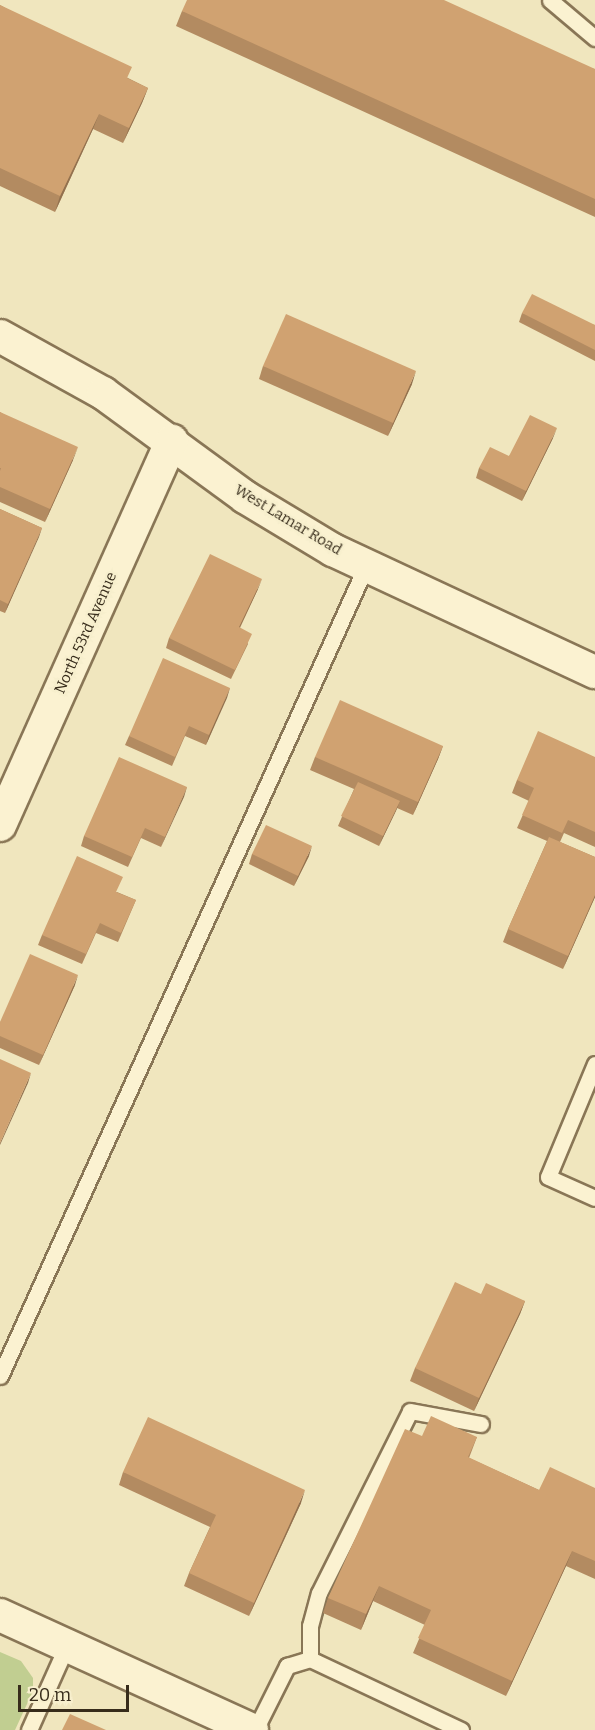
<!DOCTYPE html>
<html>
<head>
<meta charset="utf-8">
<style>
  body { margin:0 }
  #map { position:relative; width:595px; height:1730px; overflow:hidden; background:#f0e6be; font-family:Bitter,serif }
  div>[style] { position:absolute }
  .green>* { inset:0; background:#c1ce91 }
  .roads { filter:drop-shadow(2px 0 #897656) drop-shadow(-2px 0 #897656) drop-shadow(0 2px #897656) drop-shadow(0 -2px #897656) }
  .lane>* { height:15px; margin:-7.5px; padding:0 7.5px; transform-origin:7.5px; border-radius:7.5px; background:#fbf2d1 }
  .street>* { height:32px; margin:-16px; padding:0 16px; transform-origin:16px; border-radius:16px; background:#fbf2d1 }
  .wall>* { inset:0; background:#b38b61 }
  .shaded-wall>* { inset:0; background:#92714f }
  .building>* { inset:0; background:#d0a271 }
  span { translate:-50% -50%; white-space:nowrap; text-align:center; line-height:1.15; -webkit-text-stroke:4.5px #f7efcd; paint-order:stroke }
  .street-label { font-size:15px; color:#372c1b }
  .scale { position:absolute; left:18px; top:1685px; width:111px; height:27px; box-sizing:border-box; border:3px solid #372c1b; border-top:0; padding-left:8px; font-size:18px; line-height:21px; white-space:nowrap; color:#372c1b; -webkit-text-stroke:4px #f7efcd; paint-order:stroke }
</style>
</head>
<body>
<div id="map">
  <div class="green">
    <div style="clip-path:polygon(0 1652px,21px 1661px,33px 1678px,33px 1691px,15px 1730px,0 1730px)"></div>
  </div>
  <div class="roads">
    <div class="lane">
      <div style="left:550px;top:0;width:59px;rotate:40.2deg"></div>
      <div style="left:595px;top:1064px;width:122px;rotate:112.6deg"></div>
      <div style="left:548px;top:1177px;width:51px;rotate:24.1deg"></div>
      <div style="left:0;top:1376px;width:889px;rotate:-65.68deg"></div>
      <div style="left:310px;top:1659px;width:33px;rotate:-90deg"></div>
      <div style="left:310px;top:1626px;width:34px;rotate:-75deg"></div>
      <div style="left:319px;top:1593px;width:203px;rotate:-63.4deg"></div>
      <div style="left:410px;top:1411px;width:72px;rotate:10.4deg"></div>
      <div style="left:29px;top:1730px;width:93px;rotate:-65.9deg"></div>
      <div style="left:255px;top:1730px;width:72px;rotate:-63.4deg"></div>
      <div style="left:287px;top:1666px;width:24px;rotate:-17deg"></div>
      <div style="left:310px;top:1659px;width:167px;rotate:25.2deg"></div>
    </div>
    <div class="street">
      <div style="left:0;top:336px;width:118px;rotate:29deg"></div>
      <div style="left:103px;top:393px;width:176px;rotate:36.2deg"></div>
      <div style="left:245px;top:497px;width:103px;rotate:31.1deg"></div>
      <div style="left:333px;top:550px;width:289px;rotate:25deg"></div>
      <div style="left:0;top:825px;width:421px;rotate:-65.9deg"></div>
      <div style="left:0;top:1615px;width:277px;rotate:24.5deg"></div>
    </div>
  </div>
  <div class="wall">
    <div style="clip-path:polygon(0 5px,128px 78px,148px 88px,142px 103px,123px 143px,93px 129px,55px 212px,0 186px)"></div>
    <div style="clip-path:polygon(182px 11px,595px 69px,595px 217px,176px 26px)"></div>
    <div style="clip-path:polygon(522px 313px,595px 325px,595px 361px,519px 322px)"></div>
    <div style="clip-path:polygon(263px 366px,412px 384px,388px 436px,259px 379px)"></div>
    <div style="clip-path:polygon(0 412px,73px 460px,45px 522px,0 502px)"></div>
    <div style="clip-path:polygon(553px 438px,522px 501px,476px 478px,479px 468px)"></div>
    <div style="clip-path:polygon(0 509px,42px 528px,5px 613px,0 611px)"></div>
    <div style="clip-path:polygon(258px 589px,240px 628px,248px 644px,231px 679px,166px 648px,169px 638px)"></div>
    <div style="clip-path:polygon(230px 688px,206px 745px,185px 736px,172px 766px,125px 745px,129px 736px)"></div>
    <div style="clip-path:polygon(443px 746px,438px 759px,413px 815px,397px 808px,379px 846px,338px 826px,354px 789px,310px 770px,315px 757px)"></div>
    <div style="clip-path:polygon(595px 757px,595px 847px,564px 833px,560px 842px,595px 857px,595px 897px,563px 969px,503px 942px,508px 929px,547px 841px,517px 828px,529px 801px,512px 793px,517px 780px)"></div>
    <div style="clip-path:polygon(187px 787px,161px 847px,141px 838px,128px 867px,81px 846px,84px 836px)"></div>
    <div style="clip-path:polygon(252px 854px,309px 856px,294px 886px,249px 864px)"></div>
    <div style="clip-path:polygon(117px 892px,136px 900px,118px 942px,96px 933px,82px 964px,38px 945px,42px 935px)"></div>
    <div style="clip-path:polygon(75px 985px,39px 1065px,0 1048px,0 1022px)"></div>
    <div style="clip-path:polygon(481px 1294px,525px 1301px,520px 1314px,474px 1411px,410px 1381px,415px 1368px)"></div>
    <div style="clip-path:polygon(422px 1436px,477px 1437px,469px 1458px,539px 1490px,595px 1488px,595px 1579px,566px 1566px,506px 1696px,413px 1653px,425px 1625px,373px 1601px,361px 1630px,323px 1613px,328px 1598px)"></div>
    <div style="clip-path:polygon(123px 1472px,301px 1503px,249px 1616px,184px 1586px,189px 1573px,210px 1527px,119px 1485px)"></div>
  </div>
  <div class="shaded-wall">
    <div style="clip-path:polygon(148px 88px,142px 103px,123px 143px,129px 128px)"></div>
    <div style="clip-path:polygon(99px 114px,93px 129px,55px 212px,60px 196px)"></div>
    <div style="clip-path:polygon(416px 371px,412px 384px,388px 436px,393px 423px)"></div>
    <div style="clip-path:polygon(557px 428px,553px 438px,522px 501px,526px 491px)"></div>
    <div style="clip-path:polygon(78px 447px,73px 460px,45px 522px,50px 509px)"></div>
    <div style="clip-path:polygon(42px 528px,39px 537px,5px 613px,8px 604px)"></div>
    <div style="clip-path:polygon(262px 579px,258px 589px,235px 637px,239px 627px)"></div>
    <div style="clip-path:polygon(230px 688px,227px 698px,206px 745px,209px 735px)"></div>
    <div style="clip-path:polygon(443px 746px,438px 759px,413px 815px,418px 802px)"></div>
    <div style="clip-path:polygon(187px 787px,184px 797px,161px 847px,165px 837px)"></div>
    <div style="clip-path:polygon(400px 801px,396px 811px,379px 846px,383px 836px)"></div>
    <div style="clip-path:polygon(312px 846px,309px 856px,294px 886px,298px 876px)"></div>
    <div style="clip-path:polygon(595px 895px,595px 897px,563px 969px,568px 956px)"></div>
    <div style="clip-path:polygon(78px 975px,75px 985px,39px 1065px,43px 1055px)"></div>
    <div style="clip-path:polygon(31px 1073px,28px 1083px,0 1145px,0 1143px)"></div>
    <div style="clip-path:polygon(525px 1301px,520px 1314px,474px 1411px,479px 1398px)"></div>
    <div style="clip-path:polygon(305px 1490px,301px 1503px,249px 1616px,254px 1603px)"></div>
    <div style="clip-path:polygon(572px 1551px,566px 1566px,506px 1696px,512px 1681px)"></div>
    <div style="clip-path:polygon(379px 1586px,373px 1601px,361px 1630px,366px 1614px)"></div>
  </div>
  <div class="building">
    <div style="clip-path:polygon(187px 0,444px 0,595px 69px,595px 199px,182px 11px)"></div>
    <div style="clip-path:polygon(0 5px,132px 67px,127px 78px,148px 88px,129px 128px,99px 114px,60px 196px,0 168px)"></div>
    <div style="clip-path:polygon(532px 294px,595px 325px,595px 350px,522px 313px)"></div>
    <div style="clip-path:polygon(286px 314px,416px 371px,393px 423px,263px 366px)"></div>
    <div style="clip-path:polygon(0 412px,78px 447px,50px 509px,0 487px,0 471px,1px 468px,0 468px)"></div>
    <div style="clip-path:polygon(530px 415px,557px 428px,526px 491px,479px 468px,490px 447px,509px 456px)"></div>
    <div style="clip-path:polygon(0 509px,42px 528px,8px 604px,0 600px)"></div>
    <div style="clip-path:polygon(210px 554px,262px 579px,239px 627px,252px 634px,235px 670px,169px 638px)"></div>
    <div style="clip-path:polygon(163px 658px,230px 688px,209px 735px,189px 726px,175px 757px,129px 736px)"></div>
    <div style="clip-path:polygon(340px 700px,443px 746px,418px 802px,315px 757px)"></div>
    <div style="clip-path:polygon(538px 731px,595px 757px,595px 832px,568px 820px,562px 833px,522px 815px,534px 788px,517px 780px)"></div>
    <div style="clip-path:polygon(119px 757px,187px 787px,165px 837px,145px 828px,132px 857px,84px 836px)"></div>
    <div style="clip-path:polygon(358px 782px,400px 801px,383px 836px,341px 816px)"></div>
    <div style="clip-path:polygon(266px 825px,312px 846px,298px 876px,252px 854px)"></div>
    <div style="clip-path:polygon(549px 837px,595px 857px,595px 895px,568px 956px,508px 929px)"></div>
    <div style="clip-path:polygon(77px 856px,123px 877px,116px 892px,136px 900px,121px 933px,100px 923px,86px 954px,42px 935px)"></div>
    <div style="clip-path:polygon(30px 954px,78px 975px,43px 1055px,0 1036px,0 1022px)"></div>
    <div style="clip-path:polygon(0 1059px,31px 1073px,0 1143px)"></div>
    <div style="clip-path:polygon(455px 1282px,481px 1294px,486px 1283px,525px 1301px,479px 1398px,415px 1368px)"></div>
    <div style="clip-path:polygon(431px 1416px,477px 1437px,468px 1457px,539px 1490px,550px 1467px,595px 1488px,595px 1561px,572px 1551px,512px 1681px,418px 1638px,431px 1610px,379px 1586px,366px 1614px,328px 1598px,405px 1429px,422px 1436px)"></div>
    <div style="clip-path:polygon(148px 1417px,305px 1490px,254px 1603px,189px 1573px,216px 1515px,123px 1472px)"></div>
    <div style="clip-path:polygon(70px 1714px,106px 1730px,62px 1730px)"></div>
  </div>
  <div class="street-label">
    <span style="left:288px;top:520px;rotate:31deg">West Lamar Road</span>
    <span style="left:86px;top:633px;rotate:-66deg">North 53rd Avenue</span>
  </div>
  <div class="scale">20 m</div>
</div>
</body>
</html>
